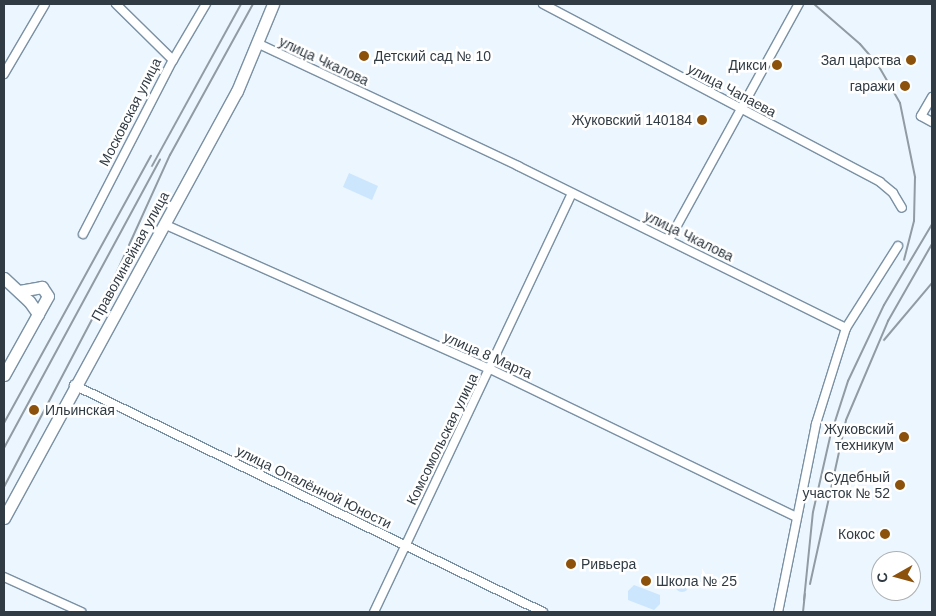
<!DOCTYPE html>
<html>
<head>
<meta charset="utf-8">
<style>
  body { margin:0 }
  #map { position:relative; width:936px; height:616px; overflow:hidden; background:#ecf6fe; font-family:Helvetica,sans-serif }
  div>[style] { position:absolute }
  .green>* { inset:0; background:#cce6fd }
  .round { border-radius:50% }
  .roads { filter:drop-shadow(1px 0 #7a90a3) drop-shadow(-1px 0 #7a90a3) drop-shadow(0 1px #7a90a3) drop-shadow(0 -1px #7a90a3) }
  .minor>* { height:8px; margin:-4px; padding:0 4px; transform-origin:4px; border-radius:4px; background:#fff }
  .secondary>* { height:11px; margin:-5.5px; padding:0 5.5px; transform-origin:5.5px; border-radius:5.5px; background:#fff }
  .rail>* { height:2px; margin:-1px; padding:0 1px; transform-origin:1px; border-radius:1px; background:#919ba3 }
  .dots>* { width:14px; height:14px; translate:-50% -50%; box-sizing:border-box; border:2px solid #fff; border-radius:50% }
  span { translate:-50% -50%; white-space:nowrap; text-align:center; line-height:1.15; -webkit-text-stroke:5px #fff; paint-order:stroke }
  .poi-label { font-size:14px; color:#313b43 }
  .left { translate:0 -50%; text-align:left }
  .right { translate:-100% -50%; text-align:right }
  .street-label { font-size:14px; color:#313b43 }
  .frame { position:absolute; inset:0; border:5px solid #313b43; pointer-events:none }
  .north { position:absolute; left:871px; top:551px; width:50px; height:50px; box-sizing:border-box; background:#fff; border:1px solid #adb1b4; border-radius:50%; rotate:263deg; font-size:14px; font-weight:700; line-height:20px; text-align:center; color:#313b43 }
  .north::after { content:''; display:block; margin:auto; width:18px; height:22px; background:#8c520b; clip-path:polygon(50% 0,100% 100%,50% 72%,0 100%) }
</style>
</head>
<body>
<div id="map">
  <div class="green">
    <div style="clip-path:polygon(349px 173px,378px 186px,372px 200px,343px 187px)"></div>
    <div class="round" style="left:675px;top:578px;width:14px;height:14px"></div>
    <div style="clip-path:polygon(634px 585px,660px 595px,660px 604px,654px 610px,628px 600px,628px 591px)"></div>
  </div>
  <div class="roads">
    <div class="minor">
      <div style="left:116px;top:4px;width:80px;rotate:44.5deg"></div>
      <div style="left:543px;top:4px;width:381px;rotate:27.8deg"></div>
      <div style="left:880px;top:182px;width:17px;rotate:40deg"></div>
      <div style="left:893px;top:193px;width:17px;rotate:59deg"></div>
      <div style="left:257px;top:43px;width:289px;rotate:25.2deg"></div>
      <div style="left:518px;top:166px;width:366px;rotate:26.3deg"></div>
      <div style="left:846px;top:328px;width:101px;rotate:107.4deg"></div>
      <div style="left:816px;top:424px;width:192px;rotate:101.4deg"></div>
      <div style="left:4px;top:74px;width:81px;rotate:-59.6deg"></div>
      <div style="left:932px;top:97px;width:22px;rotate:120deg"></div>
      <div style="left:921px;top:116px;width:13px;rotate:29deg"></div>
      <div style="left:166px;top:225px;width:355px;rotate:24deg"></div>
      <div style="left:490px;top:369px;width:340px;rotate:25.8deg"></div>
      <div style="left:83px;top:234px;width:196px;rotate:-62.7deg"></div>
      <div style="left:173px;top:60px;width:65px;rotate:-59.5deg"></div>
      <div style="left:669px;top:240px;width:269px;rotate:-61.2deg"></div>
      <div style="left:846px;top:328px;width:97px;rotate:-57.6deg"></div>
      <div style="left:74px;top:385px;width:521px;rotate:25.83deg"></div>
      <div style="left:4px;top:577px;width:85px;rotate:24.4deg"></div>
      <div style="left:374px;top:612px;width:461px;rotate:-64.7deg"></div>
    </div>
    <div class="secondary">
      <div style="left:4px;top:278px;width:34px;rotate:43deg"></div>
      <div style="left:29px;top:301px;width:16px;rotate:55deg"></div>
      <div style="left:4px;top:375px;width:90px;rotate:-60.9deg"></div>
      <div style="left:48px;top:296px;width:11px;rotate:-124deg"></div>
      <div style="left:42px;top:287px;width:23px;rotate:170deg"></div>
      <div style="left:4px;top:518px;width:486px;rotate:-61.4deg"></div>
      <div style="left:237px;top:91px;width:94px;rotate:-67.5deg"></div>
    </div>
  </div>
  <div class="rail">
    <div style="left:814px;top:4px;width:61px;rotate:41deg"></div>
    <div style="left:860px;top:44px;width:28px;rotate:49deg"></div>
    <div style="left:878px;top:65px;width:44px;rotate:59.9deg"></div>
    <div style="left:900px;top:103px;width:76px;rotate:78.5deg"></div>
    <div style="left:915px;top:177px;width:44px;rotate:91.3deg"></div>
    <div style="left:914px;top:221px;width:40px;rotate:104.4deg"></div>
    <div style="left:152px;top:166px;width:185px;rotate:-61.2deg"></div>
    <div style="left:884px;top:340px;width:75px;rotate:-49.9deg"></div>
    <div style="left:4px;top:423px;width:305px;rotate:-61.2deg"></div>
    <div style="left:4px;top:448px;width:328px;rotate:-61.6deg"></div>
    <div style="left:4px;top:487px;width:238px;rotate:-62.3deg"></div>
    <div style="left:115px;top:276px;width:133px;rotate:-65.6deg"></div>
    <div style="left:170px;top:155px;width:172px;rotate:-61.2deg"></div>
    <div style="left:810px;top:584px;width:168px;rotate:-77.6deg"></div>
    <div style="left:846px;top:420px;width:108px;rotate:-67deg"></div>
    <div style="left:888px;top:321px;width:89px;rotate:-60.3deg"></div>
    <div style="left:804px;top:600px;width:88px;rotate:-84.2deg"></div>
    <div style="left:813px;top:512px;width:77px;rotate:-77.2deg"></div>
    <div style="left:830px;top:437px;width:59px;rotate:-72.2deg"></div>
    <div style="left:848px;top:381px;width:84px;rotate:-64.7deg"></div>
    <div style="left:884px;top:305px;width:94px;rotate:-59.3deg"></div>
    <div style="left:803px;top:612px;width:18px;rotate:-84deg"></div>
  </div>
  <div class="dots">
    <div style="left:364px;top:56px;background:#8c520b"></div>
    <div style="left:911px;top:60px;background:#8c520b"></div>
    <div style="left:777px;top:65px;background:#8c520b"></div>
    <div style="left:905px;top:86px;background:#8c520b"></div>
    <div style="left:702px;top:120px;background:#8c520b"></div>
    <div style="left:34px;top:410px;background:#8c520b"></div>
    <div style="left:904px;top:437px;background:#8c520b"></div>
    <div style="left:900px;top:485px;background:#8c520b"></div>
    <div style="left:885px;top:534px;background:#8c520b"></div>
    <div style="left:571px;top:564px;background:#8c520b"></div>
    <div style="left:646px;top:581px;background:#8c520b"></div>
  </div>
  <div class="poi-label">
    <span class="left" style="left:374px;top:56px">Детский сад № 10</span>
    <span class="right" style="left:901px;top:60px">Зал царства</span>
    <span class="right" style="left:767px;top:65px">Дикси</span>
    <span class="right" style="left:895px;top:86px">гаражи</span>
    <span class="right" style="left:692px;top:120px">Жуковский 140184</span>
    <span class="left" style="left:45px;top:410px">Ильинская</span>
    <span class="right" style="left:894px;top:437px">Жуковский<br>техникум</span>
    <span class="right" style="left:890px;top:485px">Судебный<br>участок № 52</span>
    <span class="right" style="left:875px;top:534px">Кокос</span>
    <span class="left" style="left:581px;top:564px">Ривьера</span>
    <span class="left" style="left:656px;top:581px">Школа № 25</span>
  </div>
  <div class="street-label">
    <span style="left:324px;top:61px;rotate:25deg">улица Чкалова</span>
    <span style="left:732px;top:90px;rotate:28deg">улица Чапаева</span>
    <span style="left:130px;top:112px;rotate:-63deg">Московская улица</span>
    <span style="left:689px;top:236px;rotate:26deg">улица Чкалова</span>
    <span style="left:130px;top:256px;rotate:-61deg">Праволинейная улица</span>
    <span style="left:488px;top:355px;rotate:24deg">улица 8 Марта</span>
    <span style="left:442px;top:439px;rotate:-64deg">Комсомольская улица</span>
    <span style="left:314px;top:487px;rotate:26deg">улица Опалённой Юности</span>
  </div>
  <div class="frame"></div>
  <div class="north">С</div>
</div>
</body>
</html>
